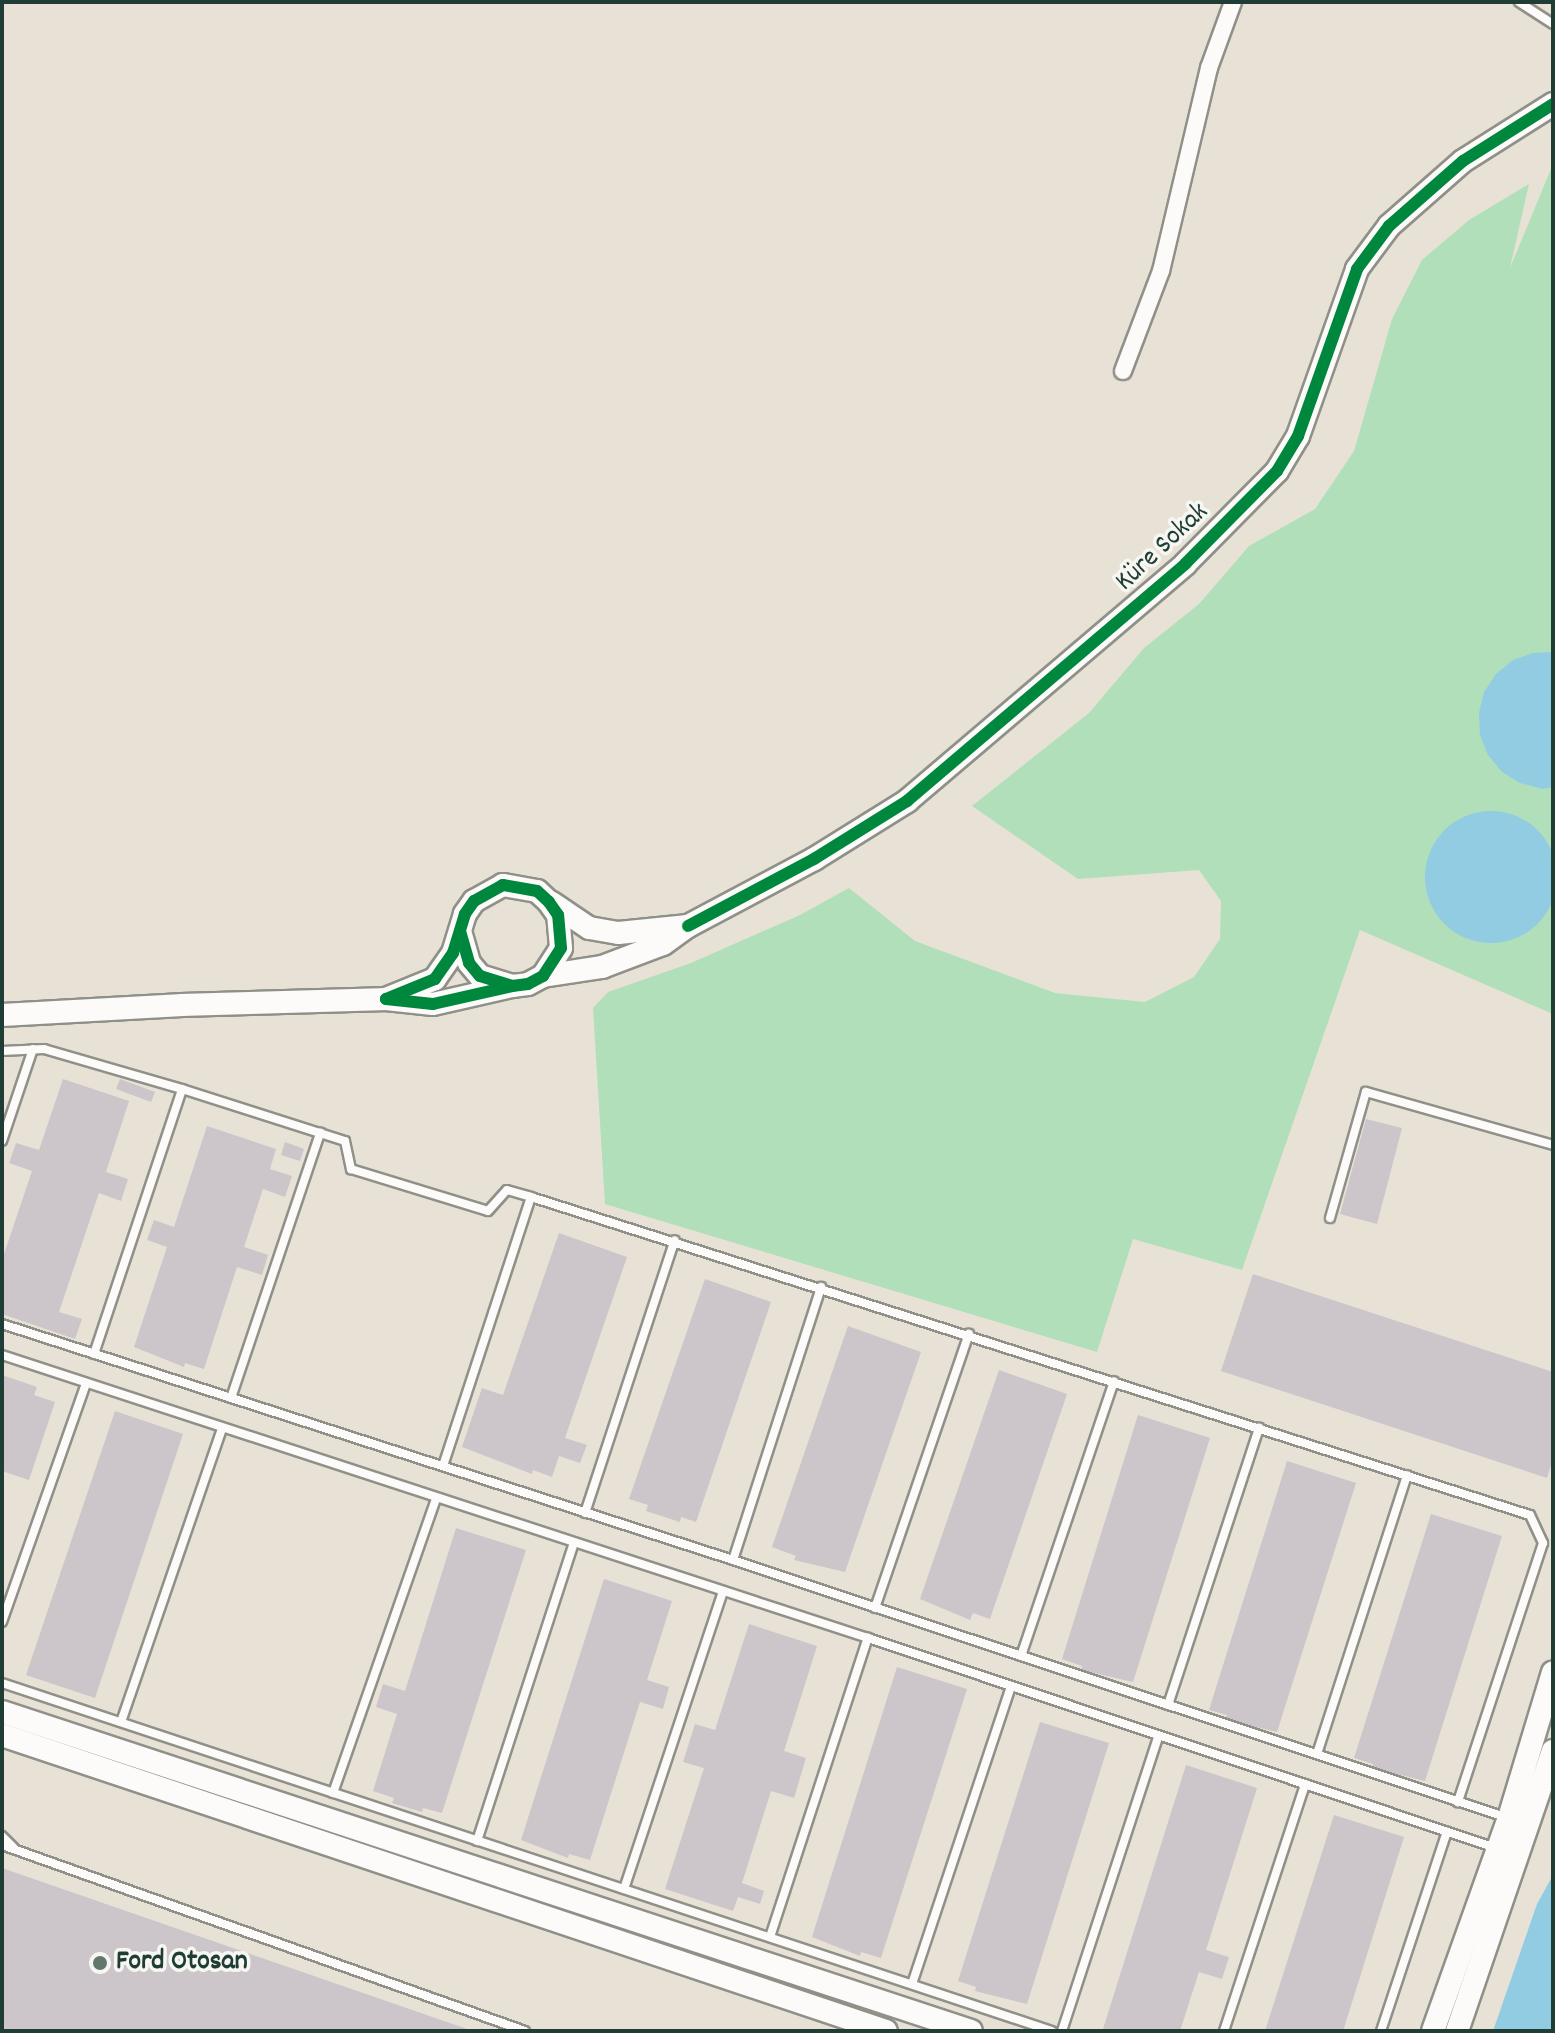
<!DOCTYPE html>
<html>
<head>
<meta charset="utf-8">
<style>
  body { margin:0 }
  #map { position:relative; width:1555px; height:2033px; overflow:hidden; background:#e8e2d6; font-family:Dekko,sans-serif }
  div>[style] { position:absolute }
  .green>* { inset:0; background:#b1dfb9 }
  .water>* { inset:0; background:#91cce3 }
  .round { border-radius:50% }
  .building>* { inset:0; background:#ccc5c9 }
  .roads { filter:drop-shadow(2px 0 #8f9189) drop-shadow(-2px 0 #8f9189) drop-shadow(0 2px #8f9189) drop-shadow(0 -2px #8f9189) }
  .lane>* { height:8px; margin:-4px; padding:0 4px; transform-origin:4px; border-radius:4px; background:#fcfbf9 }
  .street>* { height:16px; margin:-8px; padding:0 8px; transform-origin:8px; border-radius:8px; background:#fcfbf9 }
  .secondary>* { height:22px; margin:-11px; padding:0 11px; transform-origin:11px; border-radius:11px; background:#fcfbf9 }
  .cycleway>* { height:12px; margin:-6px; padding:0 6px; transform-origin:6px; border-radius:6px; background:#00873e }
  .dots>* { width:22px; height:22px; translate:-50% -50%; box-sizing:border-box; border:4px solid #f6f6f2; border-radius:50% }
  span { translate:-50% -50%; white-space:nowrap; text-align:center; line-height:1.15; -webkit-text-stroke:7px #f6f6f2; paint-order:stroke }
  .street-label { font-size:28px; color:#1f3d34 }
  .poi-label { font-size:28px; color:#1f3d34; font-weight:700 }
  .left { translate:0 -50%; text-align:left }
  .frame { position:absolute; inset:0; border:4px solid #1f3d34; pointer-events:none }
</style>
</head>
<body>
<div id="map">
  <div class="green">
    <div style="clip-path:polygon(1553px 164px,1553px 1014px,1360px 930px,1242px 1270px,1133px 1239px,1097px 1352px,605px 1204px,593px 1008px,608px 992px,691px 963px,800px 915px,849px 888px,915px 941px,1055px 993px,1145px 1002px,1194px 977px,1220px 939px,1221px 901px,1199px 870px,1078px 879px,972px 806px,1089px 713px,1144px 648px,1199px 604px,1249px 546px,1315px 509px,1354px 451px,1392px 319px,1422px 260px,1469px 220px,1529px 184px,1510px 268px)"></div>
  </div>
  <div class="water">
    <div style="clip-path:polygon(1553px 652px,1553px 787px,1543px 789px,1520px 783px,1502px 772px,1488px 755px,1480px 735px,1479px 713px,1484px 692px,1496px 674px,1513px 660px,1533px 653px)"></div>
    <div class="round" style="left:1425px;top:811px;width:132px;height:132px"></div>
    <div style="clip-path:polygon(1553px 1875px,1553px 2031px,1493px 2031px,1537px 1904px)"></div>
  </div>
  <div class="building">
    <div style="clip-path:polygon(63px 1079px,129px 1101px,106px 1172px,128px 1179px,121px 1201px,99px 1193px,59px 1312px,82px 1319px,75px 1339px,2px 1314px,2px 1260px,32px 1171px,9px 1163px,16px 1143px,39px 1150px)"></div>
    <div style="clip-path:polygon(120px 1079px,155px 1092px,151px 1102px,116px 1089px)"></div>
    <div style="clip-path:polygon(1366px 1119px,1402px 1128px,1377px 1224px,1340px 1214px)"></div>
    <div style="clip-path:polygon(207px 1126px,276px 1149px,270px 1169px,292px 1176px,285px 1197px,263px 1189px,244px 1247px,268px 1255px,262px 1275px,237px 1267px,204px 1369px,185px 1363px,184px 1367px,134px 1347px,167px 1247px,147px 1240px,154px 1220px,174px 1227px)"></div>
    <div style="clip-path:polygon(285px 1142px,304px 1149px,300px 1161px,281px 1155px)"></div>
    <div style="clip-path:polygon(559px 1233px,627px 1257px,565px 1438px,587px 1445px,580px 1463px,559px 1456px,552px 1477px,533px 1470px,532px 1474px,462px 1447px,482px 1388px,503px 1395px)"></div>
    <div style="clip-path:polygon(1253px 1274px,1553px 1372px,1553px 1459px,1547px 1478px,1221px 1371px)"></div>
    <div style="clip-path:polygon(705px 1279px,771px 1302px,696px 1522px,681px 1517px,680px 1522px,646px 1511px,648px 1505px,629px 1499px)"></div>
    <div style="clip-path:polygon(848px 1326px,921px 1352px,845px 1572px,794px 1560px,796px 1556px,772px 1547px)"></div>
    <div style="clip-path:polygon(999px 1370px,1067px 1394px,990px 1619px,973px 1613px,970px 1620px,920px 1599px)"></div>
    <div style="clip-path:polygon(2px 1375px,37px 1387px,34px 1395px,55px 1402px,29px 1480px,2px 1471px)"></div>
    <div style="clip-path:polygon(115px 1411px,183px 1434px,95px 1698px,26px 1675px)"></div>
    <div style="clip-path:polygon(1138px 1415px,1210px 1438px,1133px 1682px,1081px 1670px,1082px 1666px,1062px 1659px)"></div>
    <div style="clip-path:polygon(1287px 1461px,1356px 1483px,1277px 1732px,1225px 1720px,1227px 1715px,1209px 1710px)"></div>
    <div style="clip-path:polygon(1431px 1514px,1502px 1536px,1425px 1781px,1372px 1768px,1373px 1764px,1354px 1758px)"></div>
    <div style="clip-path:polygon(456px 1528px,526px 1550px,442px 1813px,423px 1808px,422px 1812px,392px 1803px,394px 1798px,373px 1791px,397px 1714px,376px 1707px,383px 1684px,405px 1691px)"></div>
    <div style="clip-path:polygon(604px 1579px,672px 1601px,647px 1680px,669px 1687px,663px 1709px,640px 1702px,590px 1860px,569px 1854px,568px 1858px,521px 1840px)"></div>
    <div style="clip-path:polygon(749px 1624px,817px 1646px,784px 1751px,806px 1758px,794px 1798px,771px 1791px,742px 1883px,764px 1891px,760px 1904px,738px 1897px,733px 1911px,665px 1889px,704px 1768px,683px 1762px,695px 1724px,715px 1730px)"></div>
    <div style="clip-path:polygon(897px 1667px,967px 1689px,881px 1958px,861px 1952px,860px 1956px,812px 1937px)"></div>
    <div style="clip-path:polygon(1040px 1722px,1109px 1743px,1027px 2004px,975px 1991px,976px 1987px,958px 1981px)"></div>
    <div style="clip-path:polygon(1186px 1765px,1257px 1788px,1206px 1950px,1229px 1957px,1222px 1979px,1199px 1972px,1180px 2031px,1111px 2031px,1103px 2029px)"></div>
    <div style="clip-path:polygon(1334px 1815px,1404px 1837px,1343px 2031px,1265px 2031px)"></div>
    <div style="clip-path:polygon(2px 1868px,473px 2031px,2px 2031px)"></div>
  </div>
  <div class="roads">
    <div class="lane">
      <div style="left:1519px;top:2px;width:40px;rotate:32.9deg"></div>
      <div style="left:2px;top:1051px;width:42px;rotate:-2.7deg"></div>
      <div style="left:44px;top:1049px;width:144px;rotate:16.2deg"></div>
      <div style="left:182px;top:1089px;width:171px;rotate:17.7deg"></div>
      <div style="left:345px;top:1141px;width:29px;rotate:78deg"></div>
      <div style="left:351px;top:1169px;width:143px;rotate:17deg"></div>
      <div style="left:488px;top:1211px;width:28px;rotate:-48deg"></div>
      <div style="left:507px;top:1190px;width:25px;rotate:16deg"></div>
      <div style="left:531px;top:1197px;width:1048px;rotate:17.66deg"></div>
      <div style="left:1530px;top:1515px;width:31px;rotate:65deg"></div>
      <div style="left:1543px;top:1543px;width:273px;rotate:108.2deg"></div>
      <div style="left:2px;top:1141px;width:97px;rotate:-71.4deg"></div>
      <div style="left:1330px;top:1218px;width:131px;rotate:-74.1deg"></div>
      <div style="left:1366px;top:1092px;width:194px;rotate:15.8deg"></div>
      <div style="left:2px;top:1324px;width:768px;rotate:17.89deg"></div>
      <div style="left:733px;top:1560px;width:817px;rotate:18.41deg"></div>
      <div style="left:94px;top:1354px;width:279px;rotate:-71.6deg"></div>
      <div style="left:2px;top:1355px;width:911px;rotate:18.1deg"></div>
      <div style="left:868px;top:1638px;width:662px;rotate:18.49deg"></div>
      <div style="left:231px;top:1398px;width:280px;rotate:-71.4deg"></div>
      <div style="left:443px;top:1466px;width:283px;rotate:-71.9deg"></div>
      <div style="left:585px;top:1513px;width:287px;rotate:-71.8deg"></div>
      <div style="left:733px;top:1560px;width:287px;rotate:-72.1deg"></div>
      <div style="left:875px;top:1608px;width:290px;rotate:-71.1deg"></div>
      <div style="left:2px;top:1622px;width:253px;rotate:-70.6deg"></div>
      <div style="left:1021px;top:1656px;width:290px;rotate:-71.3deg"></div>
      <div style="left:2px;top:1683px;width:1106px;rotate:18.34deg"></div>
      <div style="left:1168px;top:1705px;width:292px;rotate:-71.8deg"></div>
      <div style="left:121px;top:1722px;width:311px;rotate:-71deg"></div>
      <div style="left:1317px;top:1754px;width:293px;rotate:-72.1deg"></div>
      <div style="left:333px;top:1793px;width:312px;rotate:-70.7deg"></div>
      <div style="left:2px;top:1836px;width:16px;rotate:45deg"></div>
      <div style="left:477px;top:1841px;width:313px;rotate:-72deg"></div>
      <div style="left:2px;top:1845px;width:555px;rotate:19.58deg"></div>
      <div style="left:624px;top:1889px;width:314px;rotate:-71.6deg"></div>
      <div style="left:770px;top:1937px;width:315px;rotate:-71.9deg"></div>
      <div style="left:912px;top:1984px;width:314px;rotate:-71.6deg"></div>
      <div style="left:1062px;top:2031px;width:311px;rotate:-71.9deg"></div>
      <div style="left:1224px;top:2031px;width:260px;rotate:-71.8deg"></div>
      <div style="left:1381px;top:2031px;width:210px;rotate:-71.7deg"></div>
    </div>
    <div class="street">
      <div style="left:1123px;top:371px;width:107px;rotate:-69.2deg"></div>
      <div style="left:1161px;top:271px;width:209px;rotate:-76.7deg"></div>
      <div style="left:1209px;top:68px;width:70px;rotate:-70deg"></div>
    </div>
    <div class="secondary">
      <div style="left:688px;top:926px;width:143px;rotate:-28deg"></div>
      <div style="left:814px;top:859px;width:110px;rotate:-31.9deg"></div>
      <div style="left:907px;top:801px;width:365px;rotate:-40.4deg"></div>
      <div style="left:1185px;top:564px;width:131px;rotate:-45.3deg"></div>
      <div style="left:1277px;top:471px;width:41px;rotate:-59deg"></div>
      <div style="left:1298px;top:436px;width:177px;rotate:-70.5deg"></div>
      <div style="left:1357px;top:269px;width:54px;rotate:-53.3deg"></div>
      <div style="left:1389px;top:226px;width:98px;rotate:-41.3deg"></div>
      <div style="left:1463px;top:161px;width:107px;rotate:-32.3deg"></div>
      <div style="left:460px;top:931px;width:33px;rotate:74deg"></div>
      <div style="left:469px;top:963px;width:17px;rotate:50deg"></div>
      <div style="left:480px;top:976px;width:34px;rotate:17deg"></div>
      <div style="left:512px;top:986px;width:16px;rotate:-7deg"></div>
      <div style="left:528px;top:984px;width:17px;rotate:-28deg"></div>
      <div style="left:543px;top:976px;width:33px;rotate:-57deg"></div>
      <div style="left:561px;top:948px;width:33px;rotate:-95deg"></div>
      <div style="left:558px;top:915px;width:16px;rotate:-125deg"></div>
      <div style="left:549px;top:902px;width:16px;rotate:-137deg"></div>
      <div style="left:537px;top:891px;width:35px;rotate:-170deg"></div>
      <div style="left:503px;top:885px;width:33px;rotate:151deg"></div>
      <div style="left:474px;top:901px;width:16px;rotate:125deg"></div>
      <div style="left:465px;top:914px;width:41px;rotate:107.1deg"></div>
      <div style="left:453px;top:953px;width:32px;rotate:125deg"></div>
      <div style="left:435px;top:979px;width:53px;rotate:157.8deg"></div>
      <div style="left:386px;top:999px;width:47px;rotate:6.1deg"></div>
      <div style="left:433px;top:1004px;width:81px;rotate:-12.8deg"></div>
      <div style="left:543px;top:976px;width:60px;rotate:-8.7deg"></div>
      <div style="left:602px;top:967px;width:65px;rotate:-20.7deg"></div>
      <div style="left:663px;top:944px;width:31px;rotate:-36deg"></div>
      <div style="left:688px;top:926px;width:70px;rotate:174.3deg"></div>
      <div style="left:618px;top:933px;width:29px;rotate:-170deg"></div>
      <div style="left:589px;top:928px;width:45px;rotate:-146deg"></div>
      <div style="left:2px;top:1015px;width:181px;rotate:-3.2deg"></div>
      <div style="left:183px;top:1005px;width:203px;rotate:-1.7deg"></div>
      <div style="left:2px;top:1712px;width:1020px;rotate:18.22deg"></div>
      <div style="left:2px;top:1735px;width:932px;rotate:18.51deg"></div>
      <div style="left:1433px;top:2031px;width:226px;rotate:-70.4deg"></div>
      <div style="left:1509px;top:1818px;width:152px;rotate:-73.2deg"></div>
      <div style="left:1457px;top:2031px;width:296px;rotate:-71.1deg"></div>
    </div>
  </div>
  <div class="cycleway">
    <div style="left:688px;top:926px;width:143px;rotate:-28deg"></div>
    <div style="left:814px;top:859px;width:110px;rotate:-31.9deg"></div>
    <div style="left:907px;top:801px;width:365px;rotate:-40.4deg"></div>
    <div style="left:1185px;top:564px;width:131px;rotate:-45.3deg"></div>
    <div style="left:1277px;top:471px;width:41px;rotate:-59deg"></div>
    <div style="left:1298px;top:436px;width:177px;rotate:-70.5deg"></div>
    <div style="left:1357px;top:269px;width:54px;rotate:-53.3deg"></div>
    <div style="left:1389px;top:226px;width:98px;rotate:-41.3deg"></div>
    <div style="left:1463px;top:161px;width:107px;rotate:-32.3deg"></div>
    <div style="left:460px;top:931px;width:33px;rotate:74deg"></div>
    <div style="left:469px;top:963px;width:17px;rotate:50deg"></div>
    <div style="left:480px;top:976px;width:34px;rotate:17deg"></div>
    <div style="left:512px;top:986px;width:16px;rotate:-7deg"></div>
    <div style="left:528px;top:984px;width:17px;rotate:-28deg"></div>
    <div style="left:543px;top:976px;width:33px;rotate:-57deg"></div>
    <div style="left:561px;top:948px;width:33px;rotate:-95deg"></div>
    <div style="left:558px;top:915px;width:16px;rotate:-125deg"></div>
    <div style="left:549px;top:902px;width:16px;rotate:-137deg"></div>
    <div style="left:537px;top:891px;width:35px;rotate:-170deg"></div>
    <div style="left:503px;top:885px;width:33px;rotate:151deg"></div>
    <div style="left:474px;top:901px;width:16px;rotate:125deg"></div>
    <div style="left:465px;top:914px;width:41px;rotate:107.1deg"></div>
    <div style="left:453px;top:953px;width:32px;rotate:125deg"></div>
    <div style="left:435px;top:979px;width:53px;rotate:157.8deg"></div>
    <div style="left:386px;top:999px;width:47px;rotate:6.1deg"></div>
    <div style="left:433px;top:1004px;width:81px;rotate:-12.8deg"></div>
  </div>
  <div class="dots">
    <div style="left:100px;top:1963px;background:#65776d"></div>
  </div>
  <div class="street-label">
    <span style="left:1163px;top:548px;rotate:-43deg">Küre Sokak</span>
  </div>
  <div class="poi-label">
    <span class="left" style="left:116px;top:1963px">Ford Otosan</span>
  </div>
  <div class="frame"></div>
</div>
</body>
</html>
